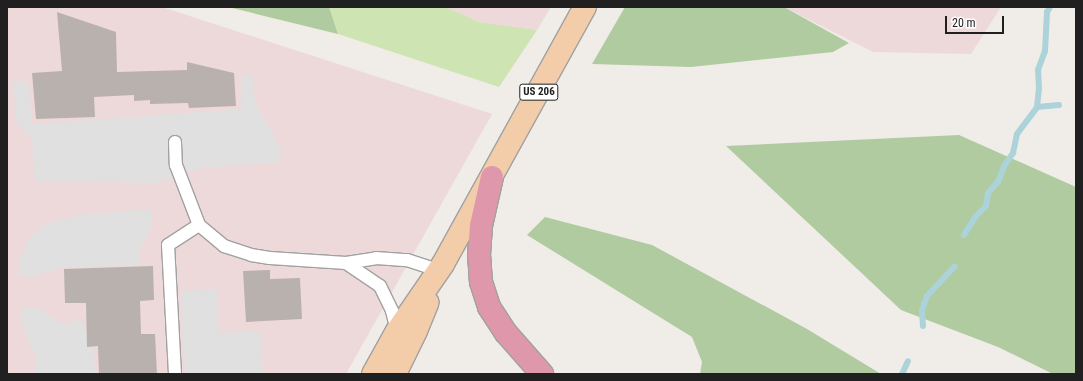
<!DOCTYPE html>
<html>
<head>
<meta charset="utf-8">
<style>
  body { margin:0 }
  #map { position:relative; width:1083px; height:381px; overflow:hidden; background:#f0ece8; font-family:"Roboto Condensed",sans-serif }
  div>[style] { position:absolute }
  .commercial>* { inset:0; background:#eed9da }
  .grass>* { inset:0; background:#cfe4b3 }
  .forest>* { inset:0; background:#b0cba0 }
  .parking>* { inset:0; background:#e0e0e0 }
  .stream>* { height:6px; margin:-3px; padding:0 3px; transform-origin:3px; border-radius:3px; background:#acd3d9 }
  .building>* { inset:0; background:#b9b1ad }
  .roads { filter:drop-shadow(1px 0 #a1a1a1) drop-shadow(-1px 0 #a1a1a1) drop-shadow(0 1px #a1a1a1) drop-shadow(0 -1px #a1a1a1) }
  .lane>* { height:12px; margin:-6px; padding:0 6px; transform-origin:6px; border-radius:6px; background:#fff }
  .primary>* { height:22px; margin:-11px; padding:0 11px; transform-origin:11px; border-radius:11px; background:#f3cda9 }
  .highway>* { height:22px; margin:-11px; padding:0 11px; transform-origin:11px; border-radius:11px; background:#df97ab }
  span { translate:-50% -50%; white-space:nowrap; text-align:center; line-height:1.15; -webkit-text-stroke:3.5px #fff; paint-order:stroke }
  .shield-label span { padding:1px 3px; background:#fff; border:1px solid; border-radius:3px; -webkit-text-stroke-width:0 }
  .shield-label { font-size:11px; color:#202020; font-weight:700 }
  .frame { position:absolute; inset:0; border:8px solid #202020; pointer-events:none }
  .scale { position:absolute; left:945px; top:16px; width:59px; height:18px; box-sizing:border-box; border:2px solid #202020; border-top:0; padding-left:5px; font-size:12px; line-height:14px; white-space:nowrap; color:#202020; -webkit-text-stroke:3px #fff; paint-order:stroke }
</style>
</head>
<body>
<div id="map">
  <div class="commercial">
    <div style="clip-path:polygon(7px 7px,162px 7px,492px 114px,346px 374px,7px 374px)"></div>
    <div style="clip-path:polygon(446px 7px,551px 7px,537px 30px,479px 22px)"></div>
    <div style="clip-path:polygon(784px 7px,1001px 7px,971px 54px,873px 52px)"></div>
  </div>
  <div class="grass">
    <div style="clip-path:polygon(329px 7px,446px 7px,479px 22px,537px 30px,499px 87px,338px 34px)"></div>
  </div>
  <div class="forest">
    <div style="clip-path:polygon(228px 7px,329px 7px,338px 34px)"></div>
    <div style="clip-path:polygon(625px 7px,784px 7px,849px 43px,833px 52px,691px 67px,592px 64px)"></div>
    <div style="clip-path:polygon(959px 135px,1076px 187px,1076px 374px,1053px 374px,998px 347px,901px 310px,726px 146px)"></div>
    <div style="clip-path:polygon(545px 217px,652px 245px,807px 329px,881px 374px,700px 374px,702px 362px,692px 337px,527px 235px)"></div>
  </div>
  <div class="parking">
    <div style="clip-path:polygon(253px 75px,255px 102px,280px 147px,281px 162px,200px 168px,156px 183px,35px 181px,32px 140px,16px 122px,13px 82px,28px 81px,32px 124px,242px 109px,241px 76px)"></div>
    <div style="clip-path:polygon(151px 209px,151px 228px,140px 249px,140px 265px,60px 268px,35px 276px,18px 276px,20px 260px,27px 242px,39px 228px,50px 222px,79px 215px)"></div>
    <div style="clip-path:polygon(218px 289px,219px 333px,261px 331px,263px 374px,185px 374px,181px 291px)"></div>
    <div style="clip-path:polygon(21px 307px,37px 307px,65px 326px,80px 318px,94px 351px,95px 374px,36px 374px,35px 355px,23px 328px)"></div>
  </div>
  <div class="stream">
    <div style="left:1037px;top:107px;width:22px;rotate:-5deg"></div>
    <div style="left:964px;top:235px;width:22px;rotate:-58deg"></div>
    <div style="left:976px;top:216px;width:14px;rotate:-45deg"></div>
    <div style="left:986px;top:206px;width:13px;rotate:-81deg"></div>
    <div style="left:988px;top:193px;width:15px;rotate:-48deg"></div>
    <div style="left:998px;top:182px;width:17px;rotate:-69deg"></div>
    <div style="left:1004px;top:166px;width:16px;rotate:-55deg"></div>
    <div style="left:1013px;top:153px;width:19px;rotate:-78deg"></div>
    <div style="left:1017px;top:134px;width:34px;rotate:-53deg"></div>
    <div style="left:1037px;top:107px;width:19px;rotate:-84deg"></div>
    <div style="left:1039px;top:88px;width:18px;rotate:-93deg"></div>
    <div style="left:1038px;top:70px;width:20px;rotate:-70deg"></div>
    <div style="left:1045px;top:51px;width:39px;rotate:-87deg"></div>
    <div style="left:1047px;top:12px;width:6px;rotate:-59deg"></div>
    <div style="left:923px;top:326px;width:16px;rotate:-94deg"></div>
    <div style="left:922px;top:310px;width:15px;rotate:-70deg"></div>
    <div style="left:927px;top:296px;width:40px;rotate:-47deg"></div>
    <div style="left:902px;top:374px;width:14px;rotate:-65deg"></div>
  </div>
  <div class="building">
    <div style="clip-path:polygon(57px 12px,116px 32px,117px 72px,187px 70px,187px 62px,234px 73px,236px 106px,189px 108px,188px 103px,150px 104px,150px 100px,134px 101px,134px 95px,94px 97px,95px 117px,36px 119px,32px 73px,62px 71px)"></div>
    <div style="clip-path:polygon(153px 266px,154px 300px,140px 301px,141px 334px,155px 334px,157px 374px,99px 374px,98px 346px,87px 347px,86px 303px,65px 303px,64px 269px)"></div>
    <div style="clip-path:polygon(270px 270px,270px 279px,300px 278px,302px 319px,246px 322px,243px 271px)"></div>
  </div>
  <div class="roads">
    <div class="lane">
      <div style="left:175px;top:142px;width:23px;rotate:88deg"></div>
      <div style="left:176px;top:165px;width:64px;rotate:69deg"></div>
      <div style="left:346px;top:263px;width:41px;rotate:34.1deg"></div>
      <div style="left:380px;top:286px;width:28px;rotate:64deg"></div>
      <div style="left:392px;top:311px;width:21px;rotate:76deg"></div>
      <div style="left:175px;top:374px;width:129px;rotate:-93.1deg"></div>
      <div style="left:168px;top:245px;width:37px;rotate:-33deg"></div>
      <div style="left:199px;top:225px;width:33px;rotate:40deg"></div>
      <div style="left:224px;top:246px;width:28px;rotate:18deg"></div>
      <div style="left:251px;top:255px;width:19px;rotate:9deg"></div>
      <div style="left:270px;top:258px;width:76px;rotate:3.8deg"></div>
      <div style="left:346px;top:263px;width:30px;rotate:-9deg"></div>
      <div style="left:376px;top:258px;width:31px;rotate:4deg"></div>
      <div style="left:407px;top:260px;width:33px;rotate:18deg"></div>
    </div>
    <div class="primary">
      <div style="left:373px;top:374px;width:49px;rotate:-60.8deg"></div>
      <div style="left:397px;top:331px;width:81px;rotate:-55.5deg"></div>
      <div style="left:443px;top:264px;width:294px;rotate:-61.1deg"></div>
      <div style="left:395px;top:374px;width:48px;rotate:-64deg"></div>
      <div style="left:416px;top:331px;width:31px;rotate:-68deg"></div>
    </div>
    <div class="highway">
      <div style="left:492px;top:177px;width:50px;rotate:102.7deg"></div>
      <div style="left:481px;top:226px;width:28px;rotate:94deg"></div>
      <div style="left:479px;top:254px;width:28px;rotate:86deg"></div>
      <div style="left:481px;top:282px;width:26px;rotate:72deg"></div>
      <div style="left:489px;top:307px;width:31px;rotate:57deg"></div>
      <div style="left:506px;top:333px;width:55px;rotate:48.7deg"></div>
    </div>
  </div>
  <div class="shield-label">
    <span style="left:539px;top:92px">US 206</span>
  </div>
  <div class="frame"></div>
  <div class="scale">20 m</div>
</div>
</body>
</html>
